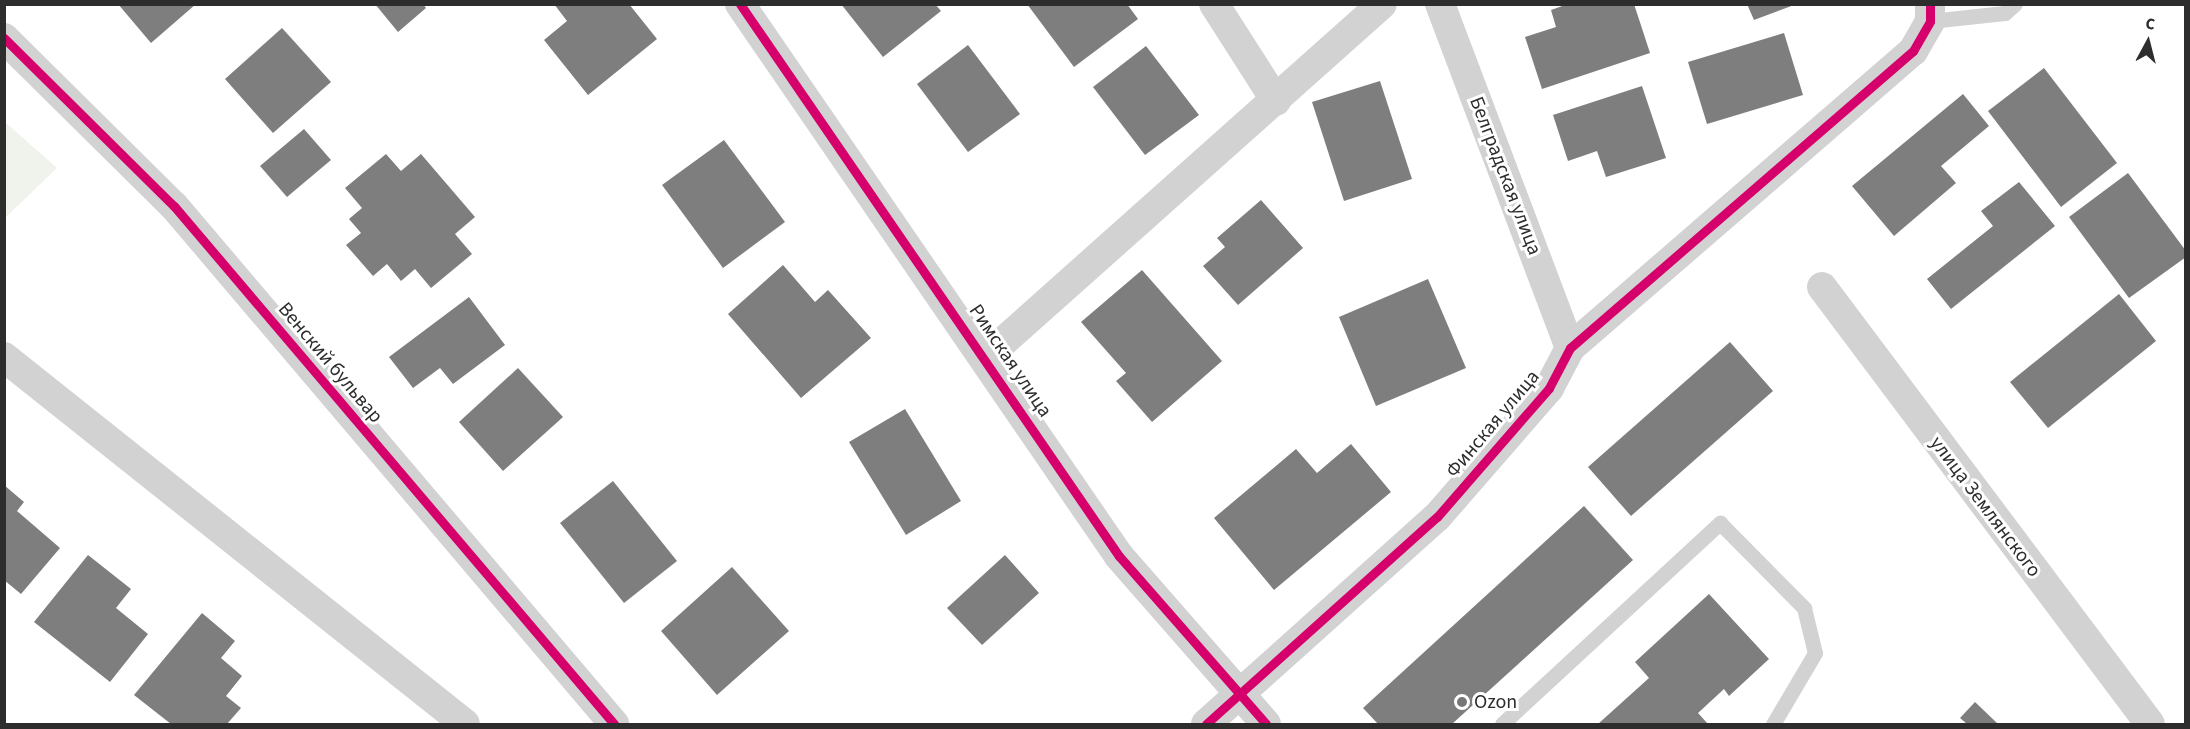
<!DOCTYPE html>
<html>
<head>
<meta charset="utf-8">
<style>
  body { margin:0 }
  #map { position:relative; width:2190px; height:729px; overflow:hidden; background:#fff; font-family:"Source Sans 3",sans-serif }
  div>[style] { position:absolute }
  .green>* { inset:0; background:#f0f3eb }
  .building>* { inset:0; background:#7e7e7e }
  .service>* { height:15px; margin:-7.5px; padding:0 7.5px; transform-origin:7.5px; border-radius:7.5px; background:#d2d2d2 }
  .minor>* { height:30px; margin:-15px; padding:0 15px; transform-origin:15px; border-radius:15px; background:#d2d2d2 }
  .cycleway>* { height:9px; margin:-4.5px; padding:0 4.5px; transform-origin:4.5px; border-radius:4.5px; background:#d6006c }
  .dots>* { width:16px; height:16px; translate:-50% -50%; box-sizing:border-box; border:3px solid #fff; border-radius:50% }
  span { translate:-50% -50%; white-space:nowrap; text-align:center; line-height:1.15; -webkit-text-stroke:6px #fff; paint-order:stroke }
  .street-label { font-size:20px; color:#2d2d2d }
  .poi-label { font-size:20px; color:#2d2d2d }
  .left { translate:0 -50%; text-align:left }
  .frame { position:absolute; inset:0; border:6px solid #2d2d2d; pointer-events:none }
  .north { position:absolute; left:2118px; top:12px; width:60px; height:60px; -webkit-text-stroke:4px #fff; paint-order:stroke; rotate:7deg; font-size:16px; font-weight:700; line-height:24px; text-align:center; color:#2d2d2d }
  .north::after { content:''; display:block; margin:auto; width:21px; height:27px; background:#2d2d2d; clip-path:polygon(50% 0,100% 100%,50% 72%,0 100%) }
</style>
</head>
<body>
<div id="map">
  <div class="green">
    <div style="clip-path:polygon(5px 122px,57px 168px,5px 218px)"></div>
  </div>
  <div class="building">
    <div style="clip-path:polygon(118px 4px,196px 4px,151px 43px)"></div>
    <div style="clip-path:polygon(375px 4px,423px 4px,426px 8px,398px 32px)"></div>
    <div style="clip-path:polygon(554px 4px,629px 4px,657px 39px,588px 95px,544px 40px,567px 21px)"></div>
    <div style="clip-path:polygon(841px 4px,935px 4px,941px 11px,883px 57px)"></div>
    <div style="clip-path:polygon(1027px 4px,1127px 4px,1138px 19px,1074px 67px)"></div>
    <div style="clip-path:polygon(1568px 4px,1634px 4px,1650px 53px,1542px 89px,1525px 37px,1556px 27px,1551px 10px)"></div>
    <div style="clip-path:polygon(1747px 4px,1794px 4px,1794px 5px,1754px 20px)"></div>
    <div style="clip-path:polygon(282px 28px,331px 82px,273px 133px,225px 79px)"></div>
    <div style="clip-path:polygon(1784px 33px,1803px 95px,1707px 124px,1688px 62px)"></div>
    <div style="clip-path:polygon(968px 45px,1020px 114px,968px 152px,917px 84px)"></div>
    <div style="clip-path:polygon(1146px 46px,1199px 115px,1145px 155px,1093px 87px)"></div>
    <div style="clip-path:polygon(2044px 68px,2117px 163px,2061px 207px,1988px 111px)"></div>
    <div style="clip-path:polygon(1380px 81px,1412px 179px,1344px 201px,1312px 102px)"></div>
    <div style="clip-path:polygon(1642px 86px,1666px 158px,1606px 177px,1597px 151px,1568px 161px,1553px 115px)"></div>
    <div style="clip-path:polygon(1963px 94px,1989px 126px,1941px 166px,1956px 183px,1894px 236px,1852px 186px)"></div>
    <div style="clip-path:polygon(304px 129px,331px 160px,287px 197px,260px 166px)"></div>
    <div style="clip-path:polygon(724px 140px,785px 222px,723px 268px,662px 185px)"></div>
    <div style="clip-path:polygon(386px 154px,401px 171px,421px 154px,475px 217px,455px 234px,472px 254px,431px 288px,415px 269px,401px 281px,387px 264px,373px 276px,346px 245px,361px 233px,349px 219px,362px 208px,345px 188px)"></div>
    <div style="clip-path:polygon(2128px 173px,2186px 251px,2186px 257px,2129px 298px,2069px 217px)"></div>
    <div style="clip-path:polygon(2019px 182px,2055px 226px,1951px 309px,1927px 279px,1993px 226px,1981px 211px)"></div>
    <div style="clip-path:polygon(1261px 200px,1303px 248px,1238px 305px,1203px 266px,1225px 247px,1217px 238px)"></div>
    <div style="clip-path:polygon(783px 265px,815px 302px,828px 290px,871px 338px,801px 398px,728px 314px)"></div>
    <div style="clip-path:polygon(1142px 270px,1222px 361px,1152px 422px,1116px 381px,1126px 373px,1081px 322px)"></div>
    <div style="clip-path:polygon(1428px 279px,1466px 368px,1376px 406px,1339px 317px)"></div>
    <div style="clip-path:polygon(2119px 294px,2156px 341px,2048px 428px,2010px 382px)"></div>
    <div style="clip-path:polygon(469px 297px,505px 345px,453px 384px,440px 368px,413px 388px,389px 357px)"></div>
    <div style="clip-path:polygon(1730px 342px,1773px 391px,1631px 516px,1588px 467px)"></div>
    <div style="clip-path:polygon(518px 368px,563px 417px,503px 471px,459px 422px)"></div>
    <div style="clip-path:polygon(905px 409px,961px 501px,906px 535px,849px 442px)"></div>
    <div style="clip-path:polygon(1351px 444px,1391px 492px,1274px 590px,1214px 518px,1296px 449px,1317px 473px)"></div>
    <div style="clip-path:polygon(613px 481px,677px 561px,624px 603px,560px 523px)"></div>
    <div style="clip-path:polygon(4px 485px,24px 502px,17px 511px,60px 548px,21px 594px,4px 580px)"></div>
    <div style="clip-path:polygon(1584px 506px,1633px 560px,1452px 724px,1378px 724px,1363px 708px)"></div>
    <div style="clip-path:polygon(88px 555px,131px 589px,116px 608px,148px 634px,110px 682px,34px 622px)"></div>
    <div style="clip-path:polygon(1005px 555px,1039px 593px,982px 645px,947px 608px)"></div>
    <div style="clip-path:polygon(732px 567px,789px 631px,717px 695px,661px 631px)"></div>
    <div style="clip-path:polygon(1709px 594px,1769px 659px,1729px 696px,1724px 689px,1698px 713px,1708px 724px,1598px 724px,1649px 678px,1635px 662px)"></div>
    <div style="clip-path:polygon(202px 613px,235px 641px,221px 658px,242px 676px,226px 696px,241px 708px,227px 724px,171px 724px,134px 695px)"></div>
    <div style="clip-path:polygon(1975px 702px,1997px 723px,1996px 724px,1967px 724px,1960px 718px)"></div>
  </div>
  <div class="service">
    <div style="left:1930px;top:21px;width:75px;rotate:-6.1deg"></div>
    <div style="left:2005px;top:13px;width:13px;rotate:-42deg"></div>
    <div style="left:1502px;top:724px;width:297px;rotate:-42.7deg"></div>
    <div style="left:1720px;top:523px;width:120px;rotate:45.3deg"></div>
    <div style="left:1804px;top:608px;width:46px;rotate:76.3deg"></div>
    <div style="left:1815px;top:653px;width:82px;rotate:120.6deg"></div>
  </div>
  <div class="minor">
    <div style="left:740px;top:4px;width:670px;rotate:55.53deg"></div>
    <div style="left:1119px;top:556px;width:223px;rotate:48.8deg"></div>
    <div style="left:1214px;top:4px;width:115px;rotate:57.4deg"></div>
    <div style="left:1440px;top:4px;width:368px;rotate:69.3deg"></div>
    <div style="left:4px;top:38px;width:239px;rotate:44.7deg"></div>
    <div style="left:174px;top:206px;width:680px;rotate:49.65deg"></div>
    <div style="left:1822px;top:287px;width:546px;rotate:53.11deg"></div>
    <div style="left:4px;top:357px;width:589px;rotate:38.52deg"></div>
    <div style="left:986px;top:357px;width:530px;rotate:-41.71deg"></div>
    <div style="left:1206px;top:724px;width:310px;rotate:-41.9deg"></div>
    <div style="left:1437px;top:517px;width:171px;rotate:-49deg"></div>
    <div style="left:1549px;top:388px;width:45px;rotate:-62.3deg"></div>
    <div style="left:1570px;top:348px;width:454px;rotate:-40.9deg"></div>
    <div style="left:1913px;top:51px;width:34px;rotate:-60deg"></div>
    <div style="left:1930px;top:21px;width:17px;rotate:-90deg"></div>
  </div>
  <div class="cycleway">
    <div style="left:740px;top:4px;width:670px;rotate:55.53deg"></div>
    <div style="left:1119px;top:556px;width:223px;rotate:48.8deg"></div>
    <div style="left:4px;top:38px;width:239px;rotate:44.7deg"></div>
    <div style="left:174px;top:206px;width:680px;rotate:49.65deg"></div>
    <div style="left:1206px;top:724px;width:310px;rotate:-41.9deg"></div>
    <div style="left:1437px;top:517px;width:171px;rotate:-49deg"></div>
    <div style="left:1549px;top:388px;width:45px;rotate:-62.3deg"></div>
    <div style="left:1570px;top:348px;width:454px;rotate:-40.9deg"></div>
    <div style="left:1913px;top:51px;width:34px;rotate:-60deg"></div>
    <div style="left:1930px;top:21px;width:17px;rotate:-90deg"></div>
  </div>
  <div class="dots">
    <div style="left:1462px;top:702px;background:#767676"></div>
  </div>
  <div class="street-label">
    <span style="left:1505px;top:176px;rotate:69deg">Белградская улица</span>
    <span style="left:1010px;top:361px;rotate:56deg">Римская улица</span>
    <span style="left:330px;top:363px;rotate:50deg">Венский бульвар</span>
    <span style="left:1493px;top:424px;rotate:-50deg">Финская улица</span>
    <span style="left:1985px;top:507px;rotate:53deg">улица Землянского</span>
  </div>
  <div class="poi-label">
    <span class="left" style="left:1474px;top:702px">Ozon</span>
  </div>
  <div class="frame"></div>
  <div class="north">С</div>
</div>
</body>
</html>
